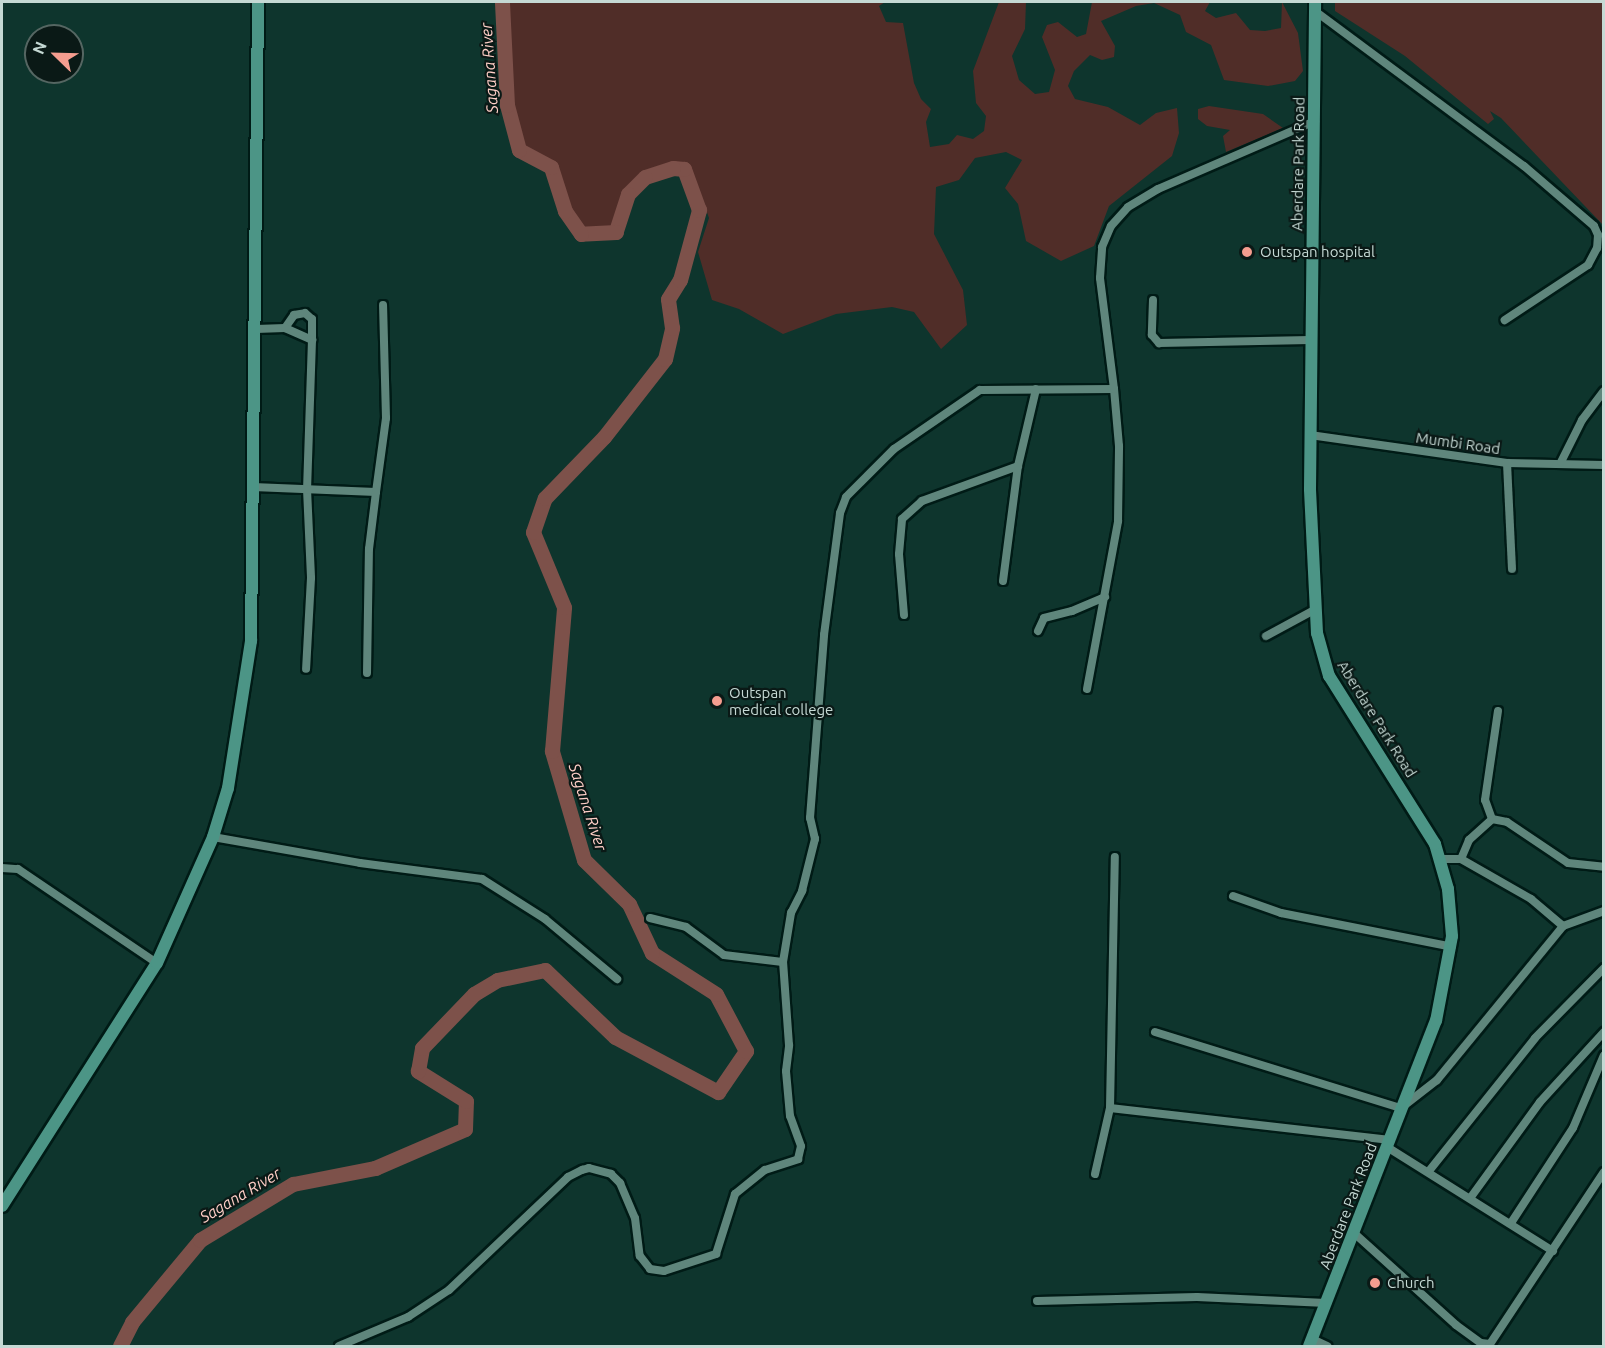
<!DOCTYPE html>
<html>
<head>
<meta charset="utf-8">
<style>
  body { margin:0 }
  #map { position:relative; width:1605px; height:1348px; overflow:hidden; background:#0e352d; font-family:Ubuntu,sans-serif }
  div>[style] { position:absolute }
  .green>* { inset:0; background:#502d28 }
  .river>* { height:15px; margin:-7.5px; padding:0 7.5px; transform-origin:7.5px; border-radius:7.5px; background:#7d514a }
  .roads { filter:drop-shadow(2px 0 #001b16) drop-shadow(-2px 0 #001b16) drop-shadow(0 2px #001b16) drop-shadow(0 -2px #001b16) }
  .street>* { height:8px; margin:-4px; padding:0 4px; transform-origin:4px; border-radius:4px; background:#5f867c }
  .secondary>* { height:12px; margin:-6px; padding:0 6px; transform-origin:6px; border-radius:6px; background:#4c9586 }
  .dots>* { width:16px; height:16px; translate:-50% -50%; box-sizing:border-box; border:3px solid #0a1916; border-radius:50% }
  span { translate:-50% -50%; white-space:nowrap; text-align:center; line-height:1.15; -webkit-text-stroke:4.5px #0a1916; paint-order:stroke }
  .street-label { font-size:15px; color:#c5d9d4 }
  .poi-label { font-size:15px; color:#c5d9d4 }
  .left { translate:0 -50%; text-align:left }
  .water-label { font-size:16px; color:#ffcfc7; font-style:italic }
  .frame { position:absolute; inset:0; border:3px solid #c5d9d4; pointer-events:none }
  .north { position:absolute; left:24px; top:24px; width:60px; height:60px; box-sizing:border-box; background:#0a1916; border:2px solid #556662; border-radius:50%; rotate:293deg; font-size:16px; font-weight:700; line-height:24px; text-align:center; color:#c5d9d4 }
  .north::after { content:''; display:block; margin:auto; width:21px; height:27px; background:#f59d8f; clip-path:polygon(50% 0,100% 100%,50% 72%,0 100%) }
</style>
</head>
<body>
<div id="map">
  <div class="green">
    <div style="clip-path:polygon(502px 2px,885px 2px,879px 6px,886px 22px,903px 23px,914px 83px,921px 99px,931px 109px,926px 122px,930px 147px,949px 144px,957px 135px,973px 139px,984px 131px,986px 116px,976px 103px,973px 71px,999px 2px,1026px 2px,1025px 29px,1012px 56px,1019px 80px,1035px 94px,1049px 92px,1055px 70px,1042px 37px,1047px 25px,1058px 22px,1077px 37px,1086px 34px,1092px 2px,1210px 2px,1205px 11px,1216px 18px,1236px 13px,1250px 30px,1265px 31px,1281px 28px,1282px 2px,1298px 33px,1303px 71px,1295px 81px,1268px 86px,1224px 80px,1211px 45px,1186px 32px,1180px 15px,1154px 3px,1136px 6px,1101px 21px,1115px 46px,1114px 57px,1102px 60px,1090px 55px,1074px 71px,1068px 86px,1075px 99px,1108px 107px,1140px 125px,1156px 113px,1177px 108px,1179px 133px,1172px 156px,1109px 206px,1094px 246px,1061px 261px,1026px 241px,1018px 204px,1005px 188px,1022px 160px,1006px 152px,975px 158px,959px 180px,936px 187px,934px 234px,963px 290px,967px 325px,941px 349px,914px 312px,892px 307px,836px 314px,783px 334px,739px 309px,712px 300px,698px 252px,709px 218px,697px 184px,684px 169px,645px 177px,628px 194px,616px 232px,581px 234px,565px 211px,551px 167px,519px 150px,507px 105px)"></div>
    <div style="clip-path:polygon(1335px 2px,1603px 2px,1603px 225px,1501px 118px,1490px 111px,1494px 119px,1488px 124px,1405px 56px,1335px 11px)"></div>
    <div style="clip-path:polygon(1209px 106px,1263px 114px,1283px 128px,1226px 152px,1223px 136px,1230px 130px,1207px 126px,1198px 119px,1198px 109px)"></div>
  </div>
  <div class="river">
    <div style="left:120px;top:1346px;width:27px;rotate:-63deg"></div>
    <div style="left:132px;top:1322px;width:107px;rotate:-50.3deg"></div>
    <div style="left:200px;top:1240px;width:109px;rotate:-31.1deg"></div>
    <div style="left:293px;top:1184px;width:84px;rotate:-11deg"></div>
    <div style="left:375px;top:1168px;width:98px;rotate:-23.4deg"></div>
    <div style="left:465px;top:1129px;width:28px;rotate:-88deg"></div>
    <div style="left:466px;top:1101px;width:57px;rotate:-148deg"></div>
    <div style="left:418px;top:1071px;width:23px;rotate:-80deg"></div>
    <div style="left:422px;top:1048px;width:75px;rotate:-46.1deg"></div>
    <div style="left:474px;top:994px;width:27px;rotate:-31deg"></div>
    <div style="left:497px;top:980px;width:49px;rotate:-11.8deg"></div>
    <div style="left:545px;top:970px;width:97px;rotate:43.7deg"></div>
    <div style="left:615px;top:1037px;width:117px;rotate:28.1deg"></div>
    <div style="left:718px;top:1092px;width:50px;rotate:-55.7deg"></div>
    <div style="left:746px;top:1051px;width:64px;rotate:-117.8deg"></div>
    <div style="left:716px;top:994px;width:76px;rotate:-147.4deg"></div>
    <div style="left:652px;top:953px;width:54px;rotate:-115.1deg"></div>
    <div style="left:629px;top:904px;width:63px;rotate:-135.6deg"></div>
    <div style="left:584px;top:860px;width:114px;rotate:-106.4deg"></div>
    <div style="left:552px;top:751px;width:144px;rotate:-85.2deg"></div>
    <div style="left:564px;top:607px;width:81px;rotate:-112.5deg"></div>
    <div style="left:533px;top:532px;width:36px;rotate:-71deg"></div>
    <div style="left:545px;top:498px;width:85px;rotate:-46deg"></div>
    <div style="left:604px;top:437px;width:99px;rotate:-52deg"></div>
    <div style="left:665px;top:359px;width:32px;rotate:-77deg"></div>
    <div style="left:672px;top:328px;width:29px;rotate:-98deg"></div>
    <div style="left:668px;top:299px;width:22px;rotate:-58deg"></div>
    <div style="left:680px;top:280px;width:73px;rotate:-74.8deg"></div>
    <div style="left:699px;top:210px;width:44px;rotate:-110.1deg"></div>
    <div style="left:684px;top:169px;width:11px;rotate:-175deg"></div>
    <div style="left:673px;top:168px;width:29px;rotate:162deg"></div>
    <div style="left:645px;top:177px;width:24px;rotate:135deg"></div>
    <div style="left:628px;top:194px;width:40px;rotate:108deg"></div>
    <div style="left:616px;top:232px;width:35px;rotate:177deg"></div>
    <div style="left:581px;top:234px;width:28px;rotate:-125deg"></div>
    <div style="left:565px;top:211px;width:46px;rotate:-107.7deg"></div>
    <div style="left:551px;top:167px;width:36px;rotate:-152deg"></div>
    <div style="left:519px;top:150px;width:47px;rotate:-104.9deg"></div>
    <div style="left:507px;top:105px;width:103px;rotate:-92.8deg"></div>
  </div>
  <div class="roads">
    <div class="street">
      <div style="left:1315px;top:11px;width:260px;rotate:36.6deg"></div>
      <div style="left:1524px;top:166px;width:92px;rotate:40.6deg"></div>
      <div style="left:1594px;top:226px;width:10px;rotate:66deg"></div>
      <div style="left:1598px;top:235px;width:13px;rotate:94deg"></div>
      <div style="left:1597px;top:248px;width:19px;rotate:118deg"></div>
      <div style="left:1588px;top:265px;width:100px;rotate:146.5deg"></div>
      <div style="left:1153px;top:300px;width:35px;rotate:92deg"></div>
      <div style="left:1152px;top:335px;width:11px;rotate:49deg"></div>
      <div style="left:1159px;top:343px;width:151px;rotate:-1.1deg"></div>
      <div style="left:285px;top:328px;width:16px;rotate:-55deg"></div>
      <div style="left:294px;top:315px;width:11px;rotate:-10deg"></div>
      <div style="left:305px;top:313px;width:9px;rotate:41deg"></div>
      <div style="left:312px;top:319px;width:21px;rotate:90deg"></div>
      <div style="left:256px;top:329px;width:29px;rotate:-2deg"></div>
      <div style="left:285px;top:328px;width:30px;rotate:24deg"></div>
      <div style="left:312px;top:340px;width:149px;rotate:91.9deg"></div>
      <div style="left:307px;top:489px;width:89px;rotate:87.4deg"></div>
      <div style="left:311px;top:578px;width:91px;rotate:93.1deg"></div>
      <div style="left:1310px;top:435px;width:199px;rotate:8.1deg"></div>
      <div style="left:1507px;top:463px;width:97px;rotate:1.2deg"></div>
      <div style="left:1561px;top:462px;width:47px;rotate:-63.4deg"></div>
      <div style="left:1582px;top:420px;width:36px;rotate:-53deg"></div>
      <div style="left:1507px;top:463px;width:106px;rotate:87.3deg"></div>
      <div style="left:253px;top:487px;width:123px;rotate:2.3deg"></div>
      <div style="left:376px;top:492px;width:75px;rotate:-82.3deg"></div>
      <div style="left:386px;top:418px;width:113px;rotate:-91.5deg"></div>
      <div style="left:1003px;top:581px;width:116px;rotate:-82.6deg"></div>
      <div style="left:1018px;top:466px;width:79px;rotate:-76.8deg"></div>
      <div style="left:904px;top:615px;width:61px;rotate:-94.7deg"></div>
      <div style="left:899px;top:554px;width:35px;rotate:-85deg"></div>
      <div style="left:902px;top:519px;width:27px;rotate:-42deg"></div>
      <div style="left:922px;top:501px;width:102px;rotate:-20deg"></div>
      <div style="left:1038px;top:631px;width:14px;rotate:-65deg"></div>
      <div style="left:1044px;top:618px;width:29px;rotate:-14deg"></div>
      <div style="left:1072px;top:611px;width:36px;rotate:-23deg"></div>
      <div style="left:1266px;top:636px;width:55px;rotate:-28.4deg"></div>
      <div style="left:367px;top:673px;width:124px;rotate:-89.1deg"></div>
      <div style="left:369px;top:549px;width:57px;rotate:-83deg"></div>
      <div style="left:1087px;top:689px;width:171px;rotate:-79.5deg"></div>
      <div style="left:1118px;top:521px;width:75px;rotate:-89.2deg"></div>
      <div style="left:1119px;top:446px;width:57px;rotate:-95deg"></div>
      <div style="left:1492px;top:819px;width:20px;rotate:-110deg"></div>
      <div style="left:1485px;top:800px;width:90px;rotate:-81.7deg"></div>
      <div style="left:213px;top:837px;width:149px;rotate:10deg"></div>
      <div style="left:360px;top:863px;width:123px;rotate:7.5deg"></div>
      <div style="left:482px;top:879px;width:75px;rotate:32.4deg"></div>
      <div style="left:545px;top:919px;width:94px;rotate:39.8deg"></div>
      <div style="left:1442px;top:859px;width:19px"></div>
      <div style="left:1461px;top:859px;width:81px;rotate:29.7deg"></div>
      <div style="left:1531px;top:899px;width:42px;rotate:40.2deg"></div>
      <div style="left:1563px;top:926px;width:44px;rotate:-20.1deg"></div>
      <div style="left:1461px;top:859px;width:21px;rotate:-67deg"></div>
      <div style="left:1469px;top:840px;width:31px;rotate:-42deg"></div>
      <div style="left:1492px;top:819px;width:15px;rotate:11deg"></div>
      <div style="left:1507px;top:822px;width:73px;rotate:33.9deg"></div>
      <div style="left:1568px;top:863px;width:36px;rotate:6deg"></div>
      <div style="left:2px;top:868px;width:16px;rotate:4deg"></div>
      <div style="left:18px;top:869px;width:168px;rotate:34.1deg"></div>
      <div style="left:1233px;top:896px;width:51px;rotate:19.5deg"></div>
      <div style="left:1281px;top:913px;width:174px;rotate:11.2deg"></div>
      <div style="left:650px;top:918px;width:37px;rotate:14deg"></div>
      <div style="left:686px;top:927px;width:47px;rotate:36.4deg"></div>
      <div style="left:724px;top:955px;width:59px;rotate:6.8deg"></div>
      <div style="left:1155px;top:1032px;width:257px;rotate:17.2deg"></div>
      <div style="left:1401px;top:1108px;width:46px;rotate:-37.9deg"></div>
      <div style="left:1437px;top:1080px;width:199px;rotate:-50.7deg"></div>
      <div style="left:1110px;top:1108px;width:282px;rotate:6.5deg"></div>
      <div style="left:1387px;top:1147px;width:196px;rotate:32.1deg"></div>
      <div style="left:1429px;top:1171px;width:170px;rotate:-51.4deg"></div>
      <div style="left:1535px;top:1038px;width:98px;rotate:-45.4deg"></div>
      <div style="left:1095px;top:1174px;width:68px;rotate:-77.2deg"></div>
      <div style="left:1110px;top:1108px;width:251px;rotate:-88.9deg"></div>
      <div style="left:1471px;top:1197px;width:117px;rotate:-54deg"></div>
      <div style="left:1540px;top:1102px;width:95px;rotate:-47.6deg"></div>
      <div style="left:1511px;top:1223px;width:113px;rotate:-56.9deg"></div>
      <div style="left:1573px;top:1128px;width:79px;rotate:-67deg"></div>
      <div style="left:1354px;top:1233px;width:137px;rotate:42deg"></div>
      <div style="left:1456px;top:1325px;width:31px;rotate:36deg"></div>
      <div style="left:1481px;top:1343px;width:9px;rotate:6deg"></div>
      <div style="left:1490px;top:1344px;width:206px;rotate:-56.5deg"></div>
      <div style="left:1037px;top:1301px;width:160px;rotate:-1.4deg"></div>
      <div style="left:1197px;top:1297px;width:129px;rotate:2.7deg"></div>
      <div style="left:1312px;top:1339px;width:17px;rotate:25deg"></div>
      <div style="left:339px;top:1346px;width:75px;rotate:-22.8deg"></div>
      <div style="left:408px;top:1317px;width:49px;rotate:-33.4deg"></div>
      <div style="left:449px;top:1290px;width:164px;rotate:-43.5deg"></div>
      <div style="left:568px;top:1177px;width:16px;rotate:-27deg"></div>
      <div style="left:582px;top:1170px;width:7px;rotate:-16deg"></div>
      <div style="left:589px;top:1168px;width:23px;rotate:15deg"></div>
      <div style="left:611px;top:1174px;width:13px;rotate:45deg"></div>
      <div style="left:620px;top:1183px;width:38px;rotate:67deg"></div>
      <div style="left:635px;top:1218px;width:38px;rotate:83deg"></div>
      <div style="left:640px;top:1256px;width:16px;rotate:52deg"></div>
      <div style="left:650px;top:1269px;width:14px;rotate:8deg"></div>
      <div style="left:664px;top:1271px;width:55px;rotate:-18.1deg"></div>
      <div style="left:716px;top:1254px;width:63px;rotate:-72.4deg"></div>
      <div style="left:735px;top:1194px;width:38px;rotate:-39deg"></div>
      <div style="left:765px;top:1170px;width:35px;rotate:-18deg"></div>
      <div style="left:798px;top:1159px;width:13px;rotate:-77deg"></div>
      <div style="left:801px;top:1146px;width:32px;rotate:-110deg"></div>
      <div style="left:790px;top:1116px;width:45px;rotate:-95.1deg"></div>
      <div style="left:786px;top:1071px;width:26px;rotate:-83deg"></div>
      <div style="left:789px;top:1045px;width:83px;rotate:-94.1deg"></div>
      <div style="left:783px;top:962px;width:50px;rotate:-80.7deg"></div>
      <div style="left:791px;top:913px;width:25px;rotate:-63deg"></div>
      <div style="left:802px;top:891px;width:54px;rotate:-76deg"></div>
      <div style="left:815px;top:839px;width:22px;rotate:-103deg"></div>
      <div style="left:810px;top:818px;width:184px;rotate:-85.6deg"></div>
      <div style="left:824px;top:635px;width:123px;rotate:-82.5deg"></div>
      <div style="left:840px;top:513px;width:17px;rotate:-69deg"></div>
      <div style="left:846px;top:497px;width:68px;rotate:-45deg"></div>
      <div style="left:894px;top:449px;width:104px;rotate:-34.5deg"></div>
      <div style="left:980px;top:390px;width:134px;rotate:-0.4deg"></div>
      <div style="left:1114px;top:389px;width:112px;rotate:-97.2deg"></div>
      <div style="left:1100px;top:278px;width:31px;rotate:-86deg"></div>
      <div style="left:1102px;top:247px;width:23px;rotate:-67deg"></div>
      <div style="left:1111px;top:226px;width:25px;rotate:-48deg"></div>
      <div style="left:1128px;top:207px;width:35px;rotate:-31deg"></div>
      <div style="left:1158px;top:189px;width:171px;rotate:-23.4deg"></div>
    </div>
    <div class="secondary">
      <div style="left:2px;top:1206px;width:288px;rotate:-57.5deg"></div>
      <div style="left:157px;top:963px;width:138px;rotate:-66deg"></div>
      <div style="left:213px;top:837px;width:51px;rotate:-73deg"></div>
      <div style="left:228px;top:788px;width:149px;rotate:-81.1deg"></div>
      <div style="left:251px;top:641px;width:639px;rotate:-89.37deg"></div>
      <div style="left:1309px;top:1346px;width:349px;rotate:-68.7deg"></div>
      <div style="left:1436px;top:1021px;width:86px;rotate:-79.3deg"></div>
      <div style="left:1452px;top:936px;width:47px;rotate:-94.9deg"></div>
      <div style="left:1448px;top:889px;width:47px;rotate:-106.1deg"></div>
      <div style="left:1435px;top:844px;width:199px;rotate:-122.2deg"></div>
      <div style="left:1329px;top:676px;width:45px;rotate:-105.6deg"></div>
      <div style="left:1317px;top:633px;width:144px;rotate:-92.8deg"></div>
      <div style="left:1310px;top:489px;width:487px;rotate:-89.4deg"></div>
    </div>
  </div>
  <div class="dots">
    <div style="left:1247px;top:252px;background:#f59d8f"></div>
    <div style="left:717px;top:701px;background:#f59d8f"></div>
    <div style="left:1375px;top:1283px;background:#f59d8f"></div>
  </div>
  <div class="street-label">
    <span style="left:1298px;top:164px;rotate:-89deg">Aberdare Park Road</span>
    <span style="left:1458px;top:443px;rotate:8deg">Mumbi Road</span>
    <span style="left:1377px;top:719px;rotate:58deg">Aberdare Park Road</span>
    <span style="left:1348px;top:1206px;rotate:-69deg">Aberdare Park Road</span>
  </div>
  <div class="poi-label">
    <span class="left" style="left:1260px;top:252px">Outspan hospital</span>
    <span class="left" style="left:729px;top:701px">Outspan<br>medical college</span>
    <span class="left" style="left:1387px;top:1283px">Church</span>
  </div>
  <div class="water-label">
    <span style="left:489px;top:68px;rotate:-94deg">Sagana River</span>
    <span style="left:588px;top:807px;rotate:72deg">Sagana River</span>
    <span style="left:240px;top:1195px;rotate:-31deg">Sagana River</span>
  </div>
  <div class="frame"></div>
  <div class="north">N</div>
</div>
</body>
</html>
